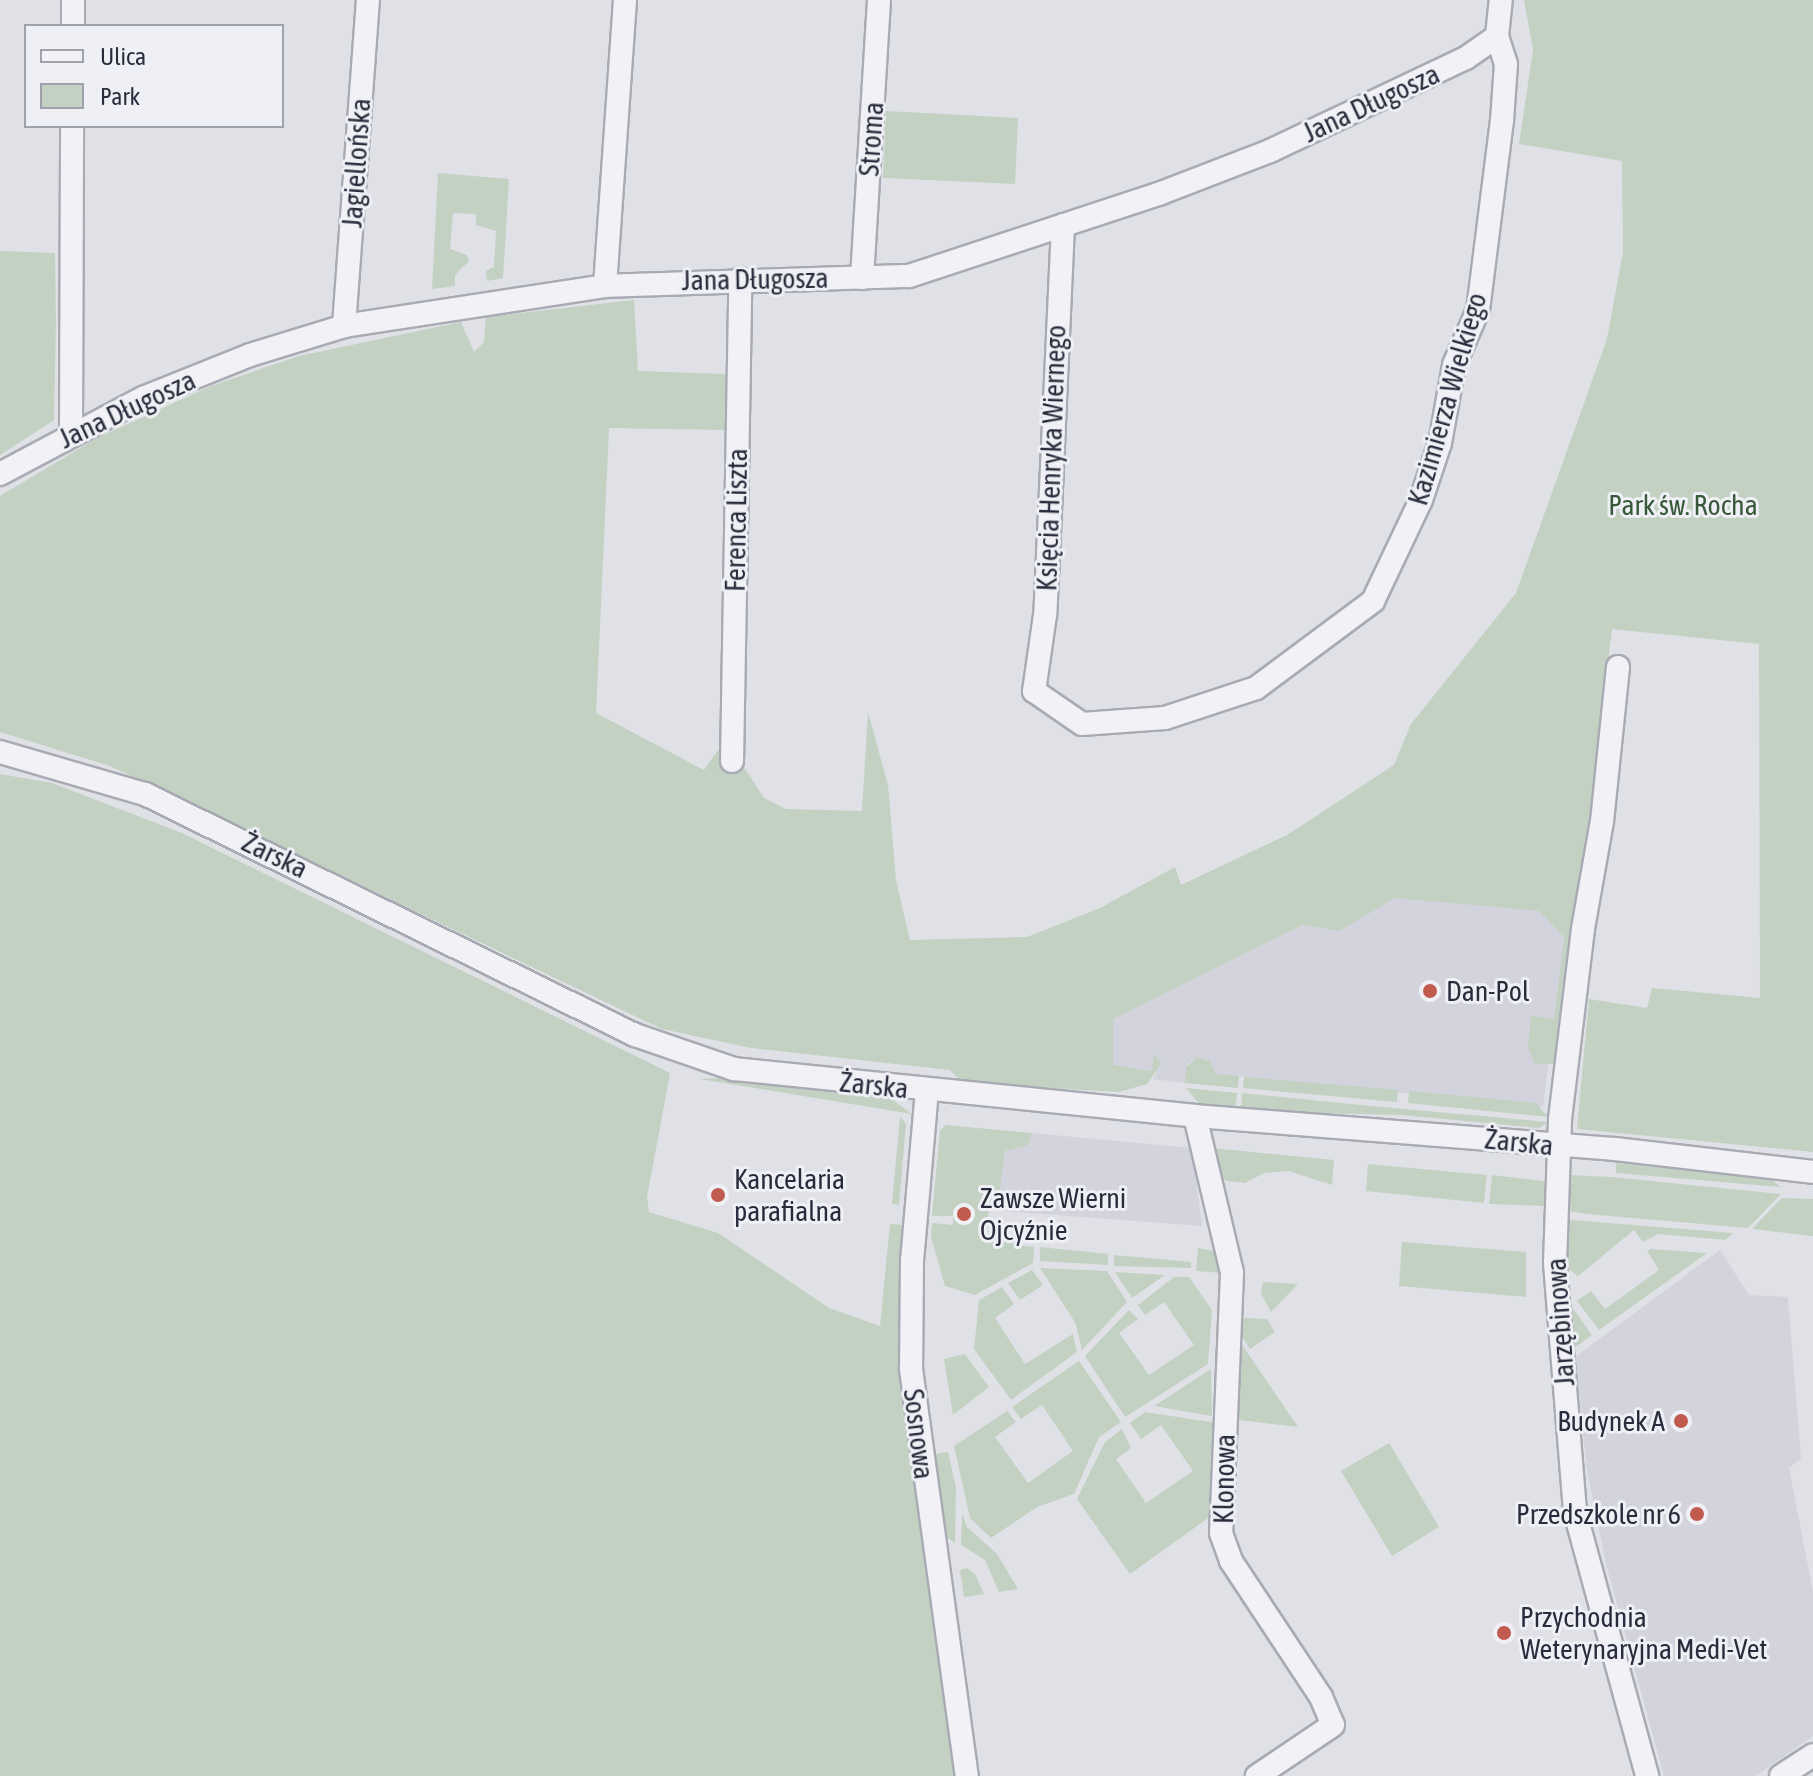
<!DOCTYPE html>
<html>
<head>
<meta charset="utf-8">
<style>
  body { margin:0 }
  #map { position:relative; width:1813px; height:1776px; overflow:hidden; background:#e0e1e7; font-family:"Asap Condensed",sans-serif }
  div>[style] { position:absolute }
  .built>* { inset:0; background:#d2d3dc }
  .green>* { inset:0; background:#c2d1c2 }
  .roads { filter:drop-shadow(2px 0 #a9abb4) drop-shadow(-2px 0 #a9abb4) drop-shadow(0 2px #a9abb4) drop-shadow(0 -2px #a9abb4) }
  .minor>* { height:22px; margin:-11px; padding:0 11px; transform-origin:11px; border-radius:11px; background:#f2f2f6 }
  .dots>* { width:22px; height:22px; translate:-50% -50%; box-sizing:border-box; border:4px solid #eff0f5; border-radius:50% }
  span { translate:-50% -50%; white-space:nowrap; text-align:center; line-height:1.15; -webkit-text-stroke:6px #eff0f5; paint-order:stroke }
  .street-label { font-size:28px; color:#2a2c3d }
  .park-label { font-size:28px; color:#38583a }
  .poi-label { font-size:28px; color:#2a2c3d }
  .left { translate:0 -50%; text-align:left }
  .right { translate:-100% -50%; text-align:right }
  .legend { position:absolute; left:24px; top:24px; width:260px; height:104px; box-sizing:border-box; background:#eff0f5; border:2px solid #a0a2ab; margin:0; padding:10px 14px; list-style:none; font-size:24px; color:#2a2c3d }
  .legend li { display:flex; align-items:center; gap:16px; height:40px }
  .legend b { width:40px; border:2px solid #a0a2ab }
</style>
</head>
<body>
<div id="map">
  <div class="built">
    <div style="clip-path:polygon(1395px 897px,1539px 911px,1564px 937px,1543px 1107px,1216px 1074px,1210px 1061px,1197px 1057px,1187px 1064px,1185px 1083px,1153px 1079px,1162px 1063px,1155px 1054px,1152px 1071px,1113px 1065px,1112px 1019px,1304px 925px,1339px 931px)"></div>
    <div style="clip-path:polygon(1032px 1133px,1192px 1148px,1202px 1226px,989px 1210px,990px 1196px,999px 1194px,1005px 1151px,1028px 1145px)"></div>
    <div style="clip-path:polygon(1720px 1250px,1749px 1295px,1788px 1297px,1801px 1459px,1789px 1468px,1813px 1592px,1813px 1736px,1755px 1776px,1664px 1776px,1606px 1564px,1587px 1471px,1575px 1357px)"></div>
  </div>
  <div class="green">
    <div style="clip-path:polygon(1524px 0,1813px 0,1813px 1152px,1577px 1129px,1589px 999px,1647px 1008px,1652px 988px,1760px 998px,1759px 644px,1612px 629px,1560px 1055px,1554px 1064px,1535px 1064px,1528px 1048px,1531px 1016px,1554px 1019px,1564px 937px,1539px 911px,1395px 898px,1339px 931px,1303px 925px,1113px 1019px,1113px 1065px,1152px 1071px,1154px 1054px,1162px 1063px,1147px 1084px,1119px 1092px,963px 1083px,950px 1070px,751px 1048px,662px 1029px,110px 766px,0 732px,0 496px,97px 438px,211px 386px,299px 356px,461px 322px,474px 352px,484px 342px,486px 317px,634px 300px,638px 371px,725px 374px,725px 430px,609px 428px,596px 713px,704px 770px,718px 750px,746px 770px,764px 798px,786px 809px,862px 811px,868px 712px,888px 785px,896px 880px,910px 940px,1027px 937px,1100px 908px,1175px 867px,1181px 885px,1287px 835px,1394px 765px,1411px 724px,1516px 593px,1607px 339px,1623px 252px,1622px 161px,1519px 144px,1533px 50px)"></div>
    <div style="clip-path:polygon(886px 111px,1018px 118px,1015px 184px,883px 178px)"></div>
    <div style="clip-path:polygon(438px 173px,509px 179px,503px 278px,487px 281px,486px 271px,494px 267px,496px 231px,476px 225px,476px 214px,453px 213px,450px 249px,467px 255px,469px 261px,455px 275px,455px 286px,432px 289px)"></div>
    <div style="clip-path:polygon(0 251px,55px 253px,56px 321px,54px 420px,0 455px)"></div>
    <div style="clip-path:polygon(0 774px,52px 783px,182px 833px,670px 1073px,647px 1197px,649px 1212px,718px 1233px,829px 1308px,880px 1326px,890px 1224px,906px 1225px,902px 1372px,958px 1776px,0 1776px)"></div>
    <div style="clip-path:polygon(1197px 1057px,1210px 1061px,1216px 1074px,1239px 1076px,1238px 1088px,1185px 1083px,1186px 1067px)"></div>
    <div style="clip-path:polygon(1244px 1077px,1398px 1090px,1397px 1102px,1243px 1088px)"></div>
    <div style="clip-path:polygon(720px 1078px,890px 1098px,912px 1114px,700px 1079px)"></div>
    <div style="clip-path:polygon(1186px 1088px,1237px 1093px,1235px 1111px,1201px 1106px)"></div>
    <div style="clip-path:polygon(1409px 1091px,1536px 1103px,1548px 1117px,1408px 1103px)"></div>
    <div style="clip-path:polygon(1242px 1093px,1371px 1106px,1548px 1122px,1539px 1128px,1401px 1115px,1241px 1111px)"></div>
    <div style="clip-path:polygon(900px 1116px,906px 1124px,899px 1205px,892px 1204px)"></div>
    <div style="clip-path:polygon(946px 1125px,1032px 1133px,1028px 1145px,1005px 1151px,999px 1195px,990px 1196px,986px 1241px,1001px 1243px,1017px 1231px,1016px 1245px,1034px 1247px,1033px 1263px,975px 1295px,945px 1286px,931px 1237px,932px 1223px,953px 1225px,953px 1216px,932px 1216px,940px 1130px)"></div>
    <div style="clip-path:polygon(1212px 1148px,1334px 1160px,1332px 1185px,1289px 1171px,1264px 1173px,1245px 1183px,1227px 1181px,1219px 1176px)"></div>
    <div style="clip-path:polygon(1616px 1163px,1771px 1179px,1781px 1187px,1616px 1173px)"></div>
    <div style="clip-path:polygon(1368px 1164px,1487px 1175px,1484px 1203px,1366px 1191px)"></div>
    <div style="clip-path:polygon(1492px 1175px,1544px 1181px,1544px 1206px,1489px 1204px)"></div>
    <div style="clip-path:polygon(1569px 1175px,1611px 1177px,1781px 1194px,1748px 1228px,1587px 1214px,1567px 1211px)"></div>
    <div style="clip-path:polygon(1782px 1198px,1813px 1199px,1813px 1236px,1752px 1229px)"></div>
    <div style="clip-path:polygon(1572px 1220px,1733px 1233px,1733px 1234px,1725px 1240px,1658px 1234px,1643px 1242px,1634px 1230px,1578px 1276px,1566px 1267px,1567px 1222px)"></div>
    <div style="clip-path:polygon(1402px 1242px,1526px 1252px,1526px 1297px,1399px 1286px)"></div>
    <div style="clip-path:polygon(1040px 1247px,1108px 1254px,1108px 1265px,1040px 1261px)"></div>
    <div style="clip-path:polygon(1198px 1248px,1215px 1251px,1222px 1273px,1196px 1271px)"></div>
    <div style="clip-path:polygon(1651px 1249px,1707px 1253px,1599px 1330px,1577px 1301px,1591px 1291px,1605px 1309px,1659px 1270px,1647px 1251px)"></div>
    <div style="clip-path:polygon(1114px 1255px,1191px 1262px,1191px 1268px,1114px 1266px)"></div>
    <div style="clip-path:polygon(1040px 1268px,1107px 1271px,1127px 1302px,1082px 1350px,1076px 1324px)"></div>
    <div style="clip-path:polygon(1032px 1270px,1043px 1285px,1020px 1300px,1008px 1283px)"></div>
    <div style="clip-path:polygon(1115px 1272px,1165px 1275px,1132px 1298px)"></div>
    <div style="clip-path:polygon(1174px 1277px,1189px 1277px,1212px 1310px,1208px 1364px,1125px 1417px,1085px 1356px,1129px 1310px,1138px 1319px,1119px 1333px,1149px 1375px,1194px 1345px,1164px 1302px,1145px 1315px,1138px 1305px)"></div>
    <div style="clip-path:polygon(1263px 1282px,1298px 1284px,1271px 1312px,1261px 1294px)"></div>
    <div style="clip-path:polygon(1002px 1287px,1014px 1304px,995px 1318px,1025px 1364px,1073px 1334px,1077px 1352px,1011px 1400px,974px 1349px,979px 1300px)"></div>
    <div style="clip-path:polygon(1571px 1306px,1592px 1335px,1568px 1353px,1567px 1309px)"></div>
    <div style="clip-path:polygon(1244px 1318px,1267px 1319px,1275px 1332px,1250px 1349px,1237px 1328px)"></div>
    <div style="clip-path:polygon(1236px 1336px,1298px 1427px,1231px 1419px)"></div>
    <div style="clip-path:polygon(965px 1354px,989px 1387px,953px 1415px,944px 1359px)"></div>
    <div style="clip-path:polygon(1079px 1361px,1121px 1422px,1099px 1437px,1074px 1494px,1037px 1507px,991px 1538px,970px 1518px,954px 1446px,1007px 1411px,1016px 1422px,995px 1437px,1028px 1483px,1073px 1451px,1042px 1405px,1021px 1419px,1012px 1407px)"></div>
    <div style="clip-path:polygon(1211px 1369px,1212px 1416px,1154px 1406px)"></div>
    <div style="clip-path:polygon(1145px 1412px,1217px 1423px,1211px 1516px,1130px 1574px,1077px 1499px,1105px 1442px,1122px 1429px,1131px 1448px,1116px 1459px,1146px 1503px,1193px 1471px,1161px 1425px,1141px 1439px,1130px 1423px)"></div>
    <div style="clip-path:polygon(1389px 1443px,1439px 1527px,1392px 1556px,1341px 1471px)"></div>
    <div style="clip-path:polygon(948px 1452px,956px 1488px,955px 1543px,941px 1533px,930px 1455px)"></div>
    <div style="clip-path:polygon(962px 1513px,967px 1527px,997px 1554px,1018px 1589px,999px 1592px,985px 1560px,961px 1545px)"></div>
    <div style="clip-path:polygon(967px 1568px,975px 1574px,984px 1594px,964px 1597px,960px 1570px)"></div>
  </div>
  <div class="roads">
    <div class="minor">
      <div style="left:73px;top:26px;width:26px;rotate:-90deg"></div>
      <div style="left:1063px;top:225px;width:390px;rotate:92.6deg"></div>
      <div style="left:1045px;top:615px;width:77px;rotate:98.2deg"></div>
      <div style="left:1034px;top:691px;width:58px;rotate:34.5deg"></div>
      <div style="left:1082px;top:724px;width:83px;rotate:-4.1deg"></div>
      <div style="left:1165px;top:718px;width:96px;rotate:-18.2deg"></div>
      <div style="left:1256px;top:688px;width:146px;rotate:-36.6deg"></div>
      <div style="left:1373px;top:601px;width:112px;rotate:-64.6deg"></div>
      <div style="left:1421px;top:500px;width:60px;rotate:-71.6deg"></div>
      <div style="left:1440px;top:443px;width:79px;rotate:-79.8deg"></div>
      <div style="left:1454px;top:365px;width:60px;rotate:-66.4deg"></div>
      <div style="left:1478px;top:310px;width:191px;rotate:-82.8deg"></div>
      <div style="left:1502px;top:121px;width:57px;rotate:-86deg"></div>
      <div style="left:1506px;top:64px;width:29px;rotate:-108deg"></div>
      <div style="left:1497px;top:36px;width:36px;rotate:-84deg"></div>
      <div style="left:862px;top:278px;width:279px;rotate:-86.5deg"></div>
      <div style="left:605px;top:286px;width:287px;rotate:-86deg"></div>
      <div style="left:344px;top:326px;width:327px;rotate:-85.8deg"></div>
      <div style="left:71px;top:433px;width:307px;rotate:-89.8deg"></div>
      <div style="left:0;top:474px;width:162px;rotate:-28deg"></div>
      <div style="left:143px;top:398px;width:115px;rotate:-21.9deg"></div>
      <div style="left:250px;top:355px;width:98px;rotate:-17.1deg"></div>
      <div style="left:344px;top:326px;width:264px;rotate:-8.7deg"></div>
      <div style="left:605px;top:286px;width:304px;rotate:-1.9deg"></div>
      <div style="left:909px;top:276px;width:265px;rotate:-18.2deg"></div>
      <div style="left:1161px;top:193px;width:117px;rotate:-21.1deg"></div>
      <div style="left:1270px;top:151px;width:217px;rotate:-25.4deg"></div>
      <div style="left:1466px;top:58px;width:38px;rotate:-35deg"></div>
      <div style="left:1618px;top:667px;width:155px;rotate:95.9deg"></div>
      <div style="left:1602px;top:821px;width:110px;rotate:100deg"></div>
      <div style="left:1583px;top:929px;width:192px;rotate:96.9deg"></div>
      <div style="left:1560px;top:1120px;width:143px;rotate:92deg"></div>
      <div style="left:1555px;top:1263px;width:250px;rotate:85.4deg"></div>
      <div style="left:1575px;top:1512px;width:274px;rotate:74.7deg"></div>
      <div style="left:0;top:752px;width:151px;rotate:16.2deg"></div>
      <div style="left:145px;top:794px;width:546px;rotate:26.19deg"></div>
      <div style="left:635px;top:1035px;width:105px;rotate:19deg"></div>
      <div style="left:734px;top:1069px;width:463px;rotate:5.8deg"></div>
      <div style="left:1195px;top:1116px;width:421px;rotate:4.5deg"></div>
      <div style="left:1615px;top:1149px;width:199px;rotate:6.6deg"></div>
      <div style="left:732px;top:761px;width:482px;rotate:-89deg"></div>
      <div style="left:927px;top:1090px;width:171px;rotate:95deg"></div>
      <div style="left:912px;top:1260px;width:109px;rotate:90.5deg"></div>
      <div style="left:911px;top:1369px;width:411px;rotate:82.2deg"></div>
      <div style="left:1195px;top:1116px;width:161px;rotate:76.7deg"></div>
      <div style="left:1232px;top:1273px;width:260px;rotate:92.4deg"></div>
      <div style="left:1221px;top:1533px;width:30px;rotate:70deg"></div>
      <div style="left:1231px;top:1561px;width:163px;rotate:56.5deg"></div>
      <div style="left:1321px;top:1697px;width:30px;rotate:67deg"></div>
      <div style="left:1333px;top:1725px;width:92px;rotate:146.1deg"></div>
      <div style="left:1781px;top:1776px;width:38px;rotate:-33deg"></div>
    </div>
  </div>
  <div class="dots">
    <div style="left:1430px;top:991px;background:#c15b50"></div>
    <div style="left:718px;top:1195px;background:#c15b50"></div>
    <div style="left:964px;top:1214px;background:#c15b50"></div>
    <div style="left:1681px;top:1421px;background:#c15b50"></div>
    <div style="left:1697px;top:1514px;background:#c15b50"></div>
    <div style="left:1504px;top:1633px;background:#c15b50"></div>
  </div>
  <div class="street-label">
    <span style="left:1371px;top:103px;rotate:-25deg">Jana Długosza</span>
    <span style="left:871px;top:139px;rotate:-86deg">Stroma</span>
    <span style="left:356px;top:163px;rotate:-86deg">Jagiellońska</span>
    <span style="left:755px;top:279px;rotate:-1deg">Jana Długosza</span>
    <span style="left:1447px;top:399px;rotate:-74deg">Kazimierza Wielkiego</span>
    <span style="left:127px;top:409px;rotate:-25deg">Jana Długosza</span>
    <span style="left:1051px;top:458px;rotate:-88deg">Księcia Henryka Wiernego</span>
    <span style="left:736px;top:520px;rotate:-89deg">Ferenca Liszta</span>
    <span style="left:275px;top:855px;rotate:26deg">Żarska</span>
    <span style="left:874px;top:1085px;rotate:6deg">Żarska</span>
    <span style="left:1519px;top:1142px;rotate:6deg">Żarska</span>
    <span style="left:1560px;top:1322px;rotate:-94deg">Jarzębinowa</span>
    <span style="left:919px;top:1434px;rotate:83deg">Sosnowa</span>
    <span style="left:1224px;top:1479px;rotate:-89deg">Klonowa</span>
  </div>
  <div class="park-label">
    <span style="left:1683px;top:505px">Park św. Rocha</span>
  </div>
  <div class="poi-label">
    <span class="left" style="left:1446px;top:991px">Dan-Pol</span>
    <span class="left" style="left:734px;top:1195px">Kancelaria<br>parafialna</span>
    <span class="left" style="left:980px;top:1214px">Zawsze Wierni<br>Ojcyźnie</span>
    <span class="right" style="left:1665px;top:1421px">Budynek A</span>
    <span class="right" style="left:1681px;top:1514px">Przedszkole nr 6</span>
    <span class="left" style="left:1520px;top:1633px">Przychodnia<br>Weterynaryjna Medi-Vet</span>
  </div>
  <ul class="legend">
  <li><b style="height:10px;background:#f2f2f6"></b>Ulica</li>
  <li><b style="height:22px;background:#c2d1c2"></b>Park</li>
  </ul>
</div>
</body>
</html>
